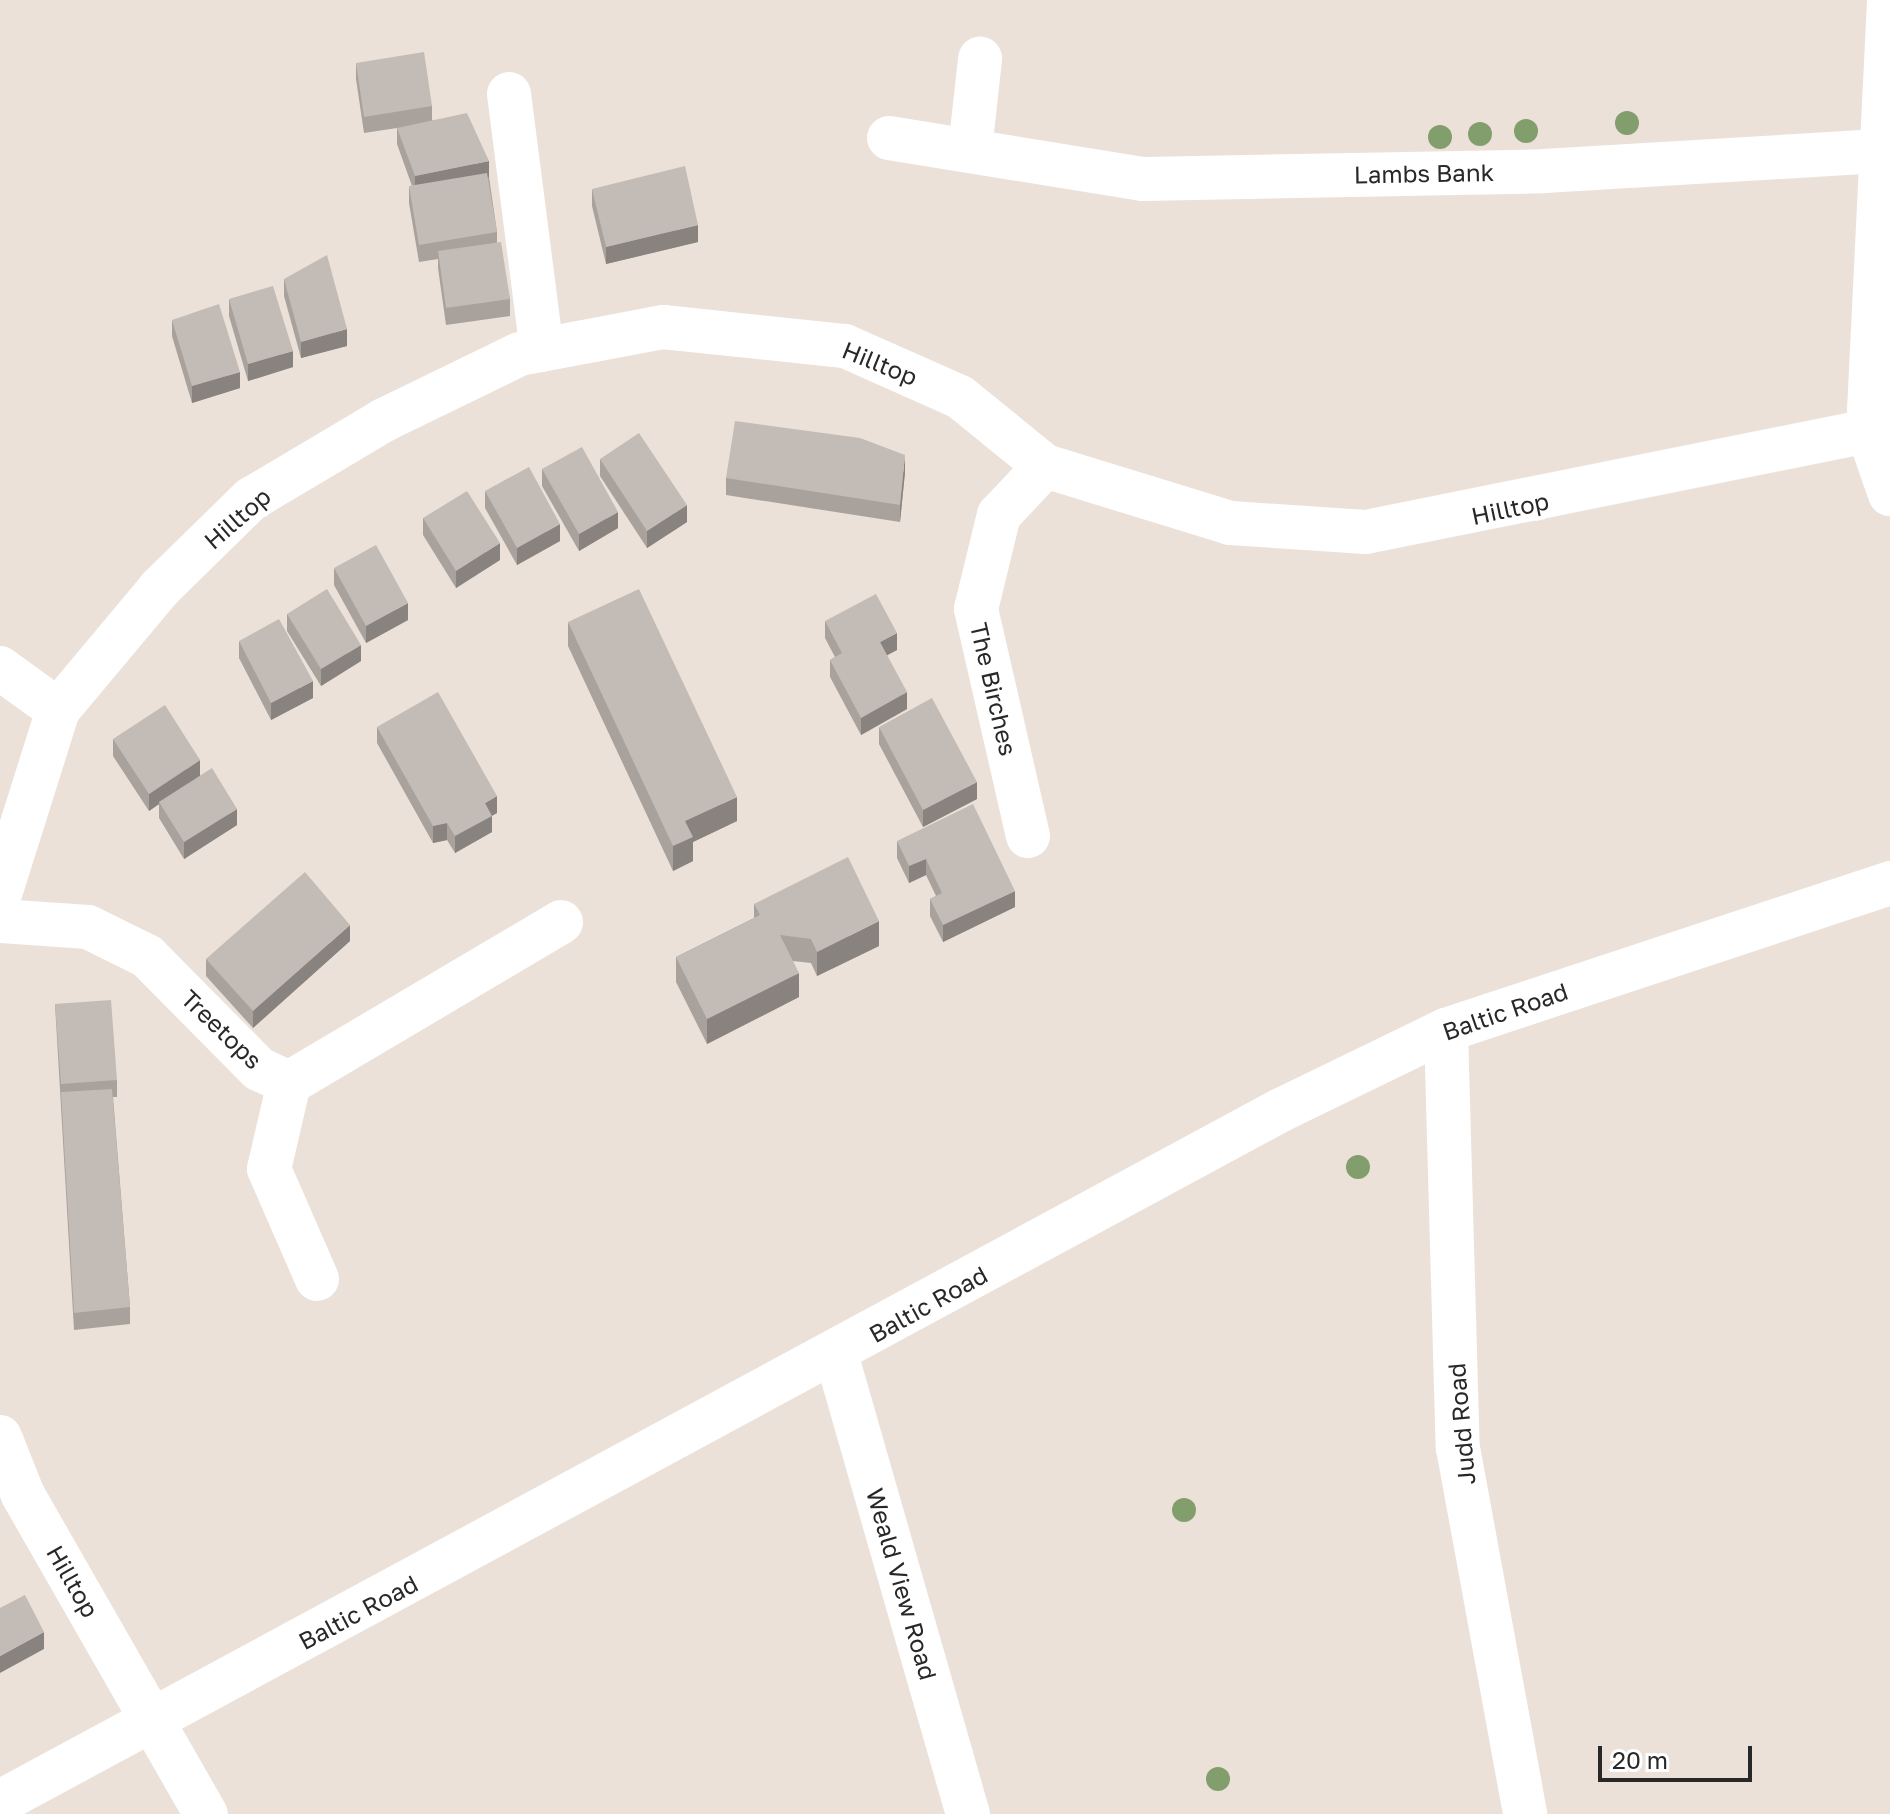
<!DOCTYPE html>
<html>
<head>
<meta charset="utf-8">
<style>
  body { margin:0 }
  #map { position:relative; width:1890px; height:1814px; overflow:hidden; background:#ebe1d8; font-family:"Golos Text",sans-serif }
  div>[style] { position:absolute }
  .minor>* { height:44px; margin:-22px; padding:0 22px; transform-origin:22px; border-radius:22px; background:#fff }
  .trees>* { width:24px; height:24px; margin:-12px; border-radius:50%; background:#839e6d }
  .wall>* { inset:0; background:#a8a19c }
  .shaded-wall>* { inset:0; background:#88837f }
  .building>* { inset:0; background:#c3bbb5 }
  span { translate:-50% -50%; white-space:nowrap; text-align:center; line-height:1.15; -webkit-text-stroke:8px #fff; paint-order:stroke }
  .street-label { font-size:24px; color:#282828 }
  .scale { position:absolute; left:1598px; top:1746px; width:154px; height:36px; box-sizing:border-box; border:4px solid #282828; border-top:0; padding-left:10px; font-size:24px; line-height:28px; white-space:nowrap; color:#282828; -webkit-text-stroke:6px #fff; paint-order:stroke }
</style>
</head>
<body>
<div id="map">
  <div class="minor">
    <div style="left:509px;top:94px;width:258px;rotate:82.7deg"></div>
    <div style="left:889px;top:138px;width:257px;rotate:9.2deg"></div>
    <div style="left:1143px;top:179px;width:401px;rotate:-1.1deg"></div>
    <div style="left:1544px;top:171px;width:336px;rotate:-3.4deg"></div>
    <div style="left:970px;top:150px;width:92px;rotate:-83.7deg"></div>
    <div style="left:1868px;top:431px;width:432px;rotate:-87.2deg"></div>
    <div style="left:0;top:668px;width:72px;rotate:35.9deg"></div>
    <div style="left:1028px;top:836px;width:233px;rotate:-102.9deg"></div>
    <div style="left:976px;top:609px;width:97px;rotate:-76.3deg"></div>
    <div style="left:999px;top:515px;width:67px;rotate:-46.8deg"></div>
    <div style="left:0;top:894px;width:193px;rotate:-72.5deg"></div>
    <div style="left:58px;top:710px;width:159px;rotate:-50.1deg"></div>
    <div style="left:160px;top:588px;width:127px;rotate:-44.4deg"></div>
    <div style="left:251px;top:499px;width:155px;rotate:-30.7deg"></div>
    <div style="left:384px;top:420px;width:151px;rotate:-25.9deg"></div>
    <div style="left:520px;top:354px;width:146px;rotate:-10.7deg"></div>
    <div style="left:663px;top:327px;width:183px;rotate:6deg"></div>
    <div style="left:845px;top:346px;width:126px;rotate:23.9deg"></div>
    <div style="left:960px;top:397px;width:109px;rotate:39.1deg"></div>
    <div style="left:1045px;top:466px;width:194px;rotate:17.1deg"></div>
    <div style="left:1230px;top:523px;width:136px;rotate:3.8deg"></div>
    <div style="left:1366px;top:532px;width:512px;rotate:-11.38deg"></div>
    <div style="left:1868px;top:431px;width:67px;rotate:70.8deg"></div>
    <div style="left:0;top:921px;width:88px;rotate:3.9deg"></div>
    <div style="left:88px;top:927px;width:66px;rotate:26.2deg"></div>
    <div style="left:147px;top:956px;width:159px;rotate:45.3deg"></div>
    <div style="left:259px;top:1069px;width:33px;rotate:25deg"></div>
    <div style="left:289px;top:1083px;width:316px;rotate:-30.6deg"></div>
    <div style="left:1446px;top:1030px;width:418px;rotate:88.4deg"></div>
    <div style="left:1458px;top:1448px;width:372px;rotate:79.6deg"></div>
    <div style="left:289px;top:1083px;width:88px;rotate:103.1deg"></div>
    <div style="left:269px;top:1169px;width:120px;rotate:66.4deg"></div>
    <div style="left:836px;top:1354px;width:479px;rotate:74deg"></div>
    <div style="left:0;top:1437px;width:62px;rotate:68.4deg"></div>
    <div style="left:23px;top:1495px;width:368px;rotate:60.2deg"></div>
    <div style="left:0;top:1802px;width:1456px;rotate:-28.38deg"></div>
    <div style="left:1281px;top:1110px;width:183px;rotate:-25.9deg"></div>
    <div style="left:1446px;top:1030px;width:468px;rotate:-18.3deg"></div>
  </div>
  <div class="trees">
    <div style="left:1627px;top:123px"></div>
    <div style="left:1526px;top:131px"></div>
    <div style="left:1480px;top:134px"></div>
    <div style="left:1440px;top:137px"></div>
    <div style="left:1358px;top:1167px"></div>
    <div style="left:1184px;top:1510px"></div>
    <div style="left:1218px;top:1779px"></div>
  </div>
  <div class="wall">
    <div style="clip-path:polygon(356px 63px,432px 106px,432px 120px,489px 177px,497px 232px,497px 242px,510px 299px,510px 316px,446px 325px,438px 268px,438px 259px,419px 262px,409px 203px,409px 186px,412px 186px,397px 144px,397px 128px,364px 133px,356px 79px)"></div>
    <div style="clip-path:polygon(592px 189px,698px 242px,606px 264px,592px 206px)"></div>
    <div style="clip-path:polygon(284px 279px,347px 346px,301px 358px,284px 296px)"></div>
    <div style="clip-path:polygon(229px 299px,293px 367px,248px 381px,229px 316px)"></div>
    <div style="clip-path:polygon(172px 320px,240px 388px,192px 403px,172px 336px)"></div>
    <div style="clip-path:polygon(600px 459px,687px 522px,647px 548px,600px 476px)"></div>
    <div style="clip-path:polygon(542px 469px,618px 528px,579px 551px,542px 486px)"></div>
    <div style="clip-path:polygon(905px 472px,900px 522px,726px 495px,726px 478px)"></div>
    <div style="clip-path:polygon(485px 491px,560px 541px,517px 565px,485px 508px)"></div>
    <div style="clip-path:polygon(423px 518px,500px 560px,456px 588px,423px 535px)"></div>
    <div style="clip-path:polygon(334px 568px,408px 620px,366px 643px,334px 585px)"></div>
    <div style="clip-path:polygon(287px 614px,361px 661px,321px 686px,287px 631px)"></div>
    <div style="clip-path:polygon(825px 621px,897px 650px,887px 655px,907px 709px,861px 735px,830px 677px,830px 660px,835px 657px,825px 638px)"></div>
    <div style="clip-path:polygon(568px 622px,737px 821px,693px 842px,693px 861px,673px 871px,568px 646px)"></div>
    <div style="clip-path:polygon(239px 641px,313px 698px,271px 720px,239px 658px)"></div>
    <div style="clip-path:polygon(377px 727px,497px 813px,492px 816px,492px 832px,455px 853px,447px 840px,433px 843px,377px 743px)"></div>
    <div style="clip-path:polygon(879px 727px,977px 799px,923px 827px,879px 744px)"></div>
    <div style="clip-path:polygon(113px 739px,200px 775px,237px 825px,184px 859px,159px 818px,159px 804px,149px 811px,113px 756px)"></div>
    <div style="clip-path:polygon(897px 841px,1015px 907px,943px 942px,930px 916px,930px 899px,936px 896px,926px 875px,909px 883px,897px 858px)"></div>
    <div style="clip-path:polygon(754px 904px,879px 946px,817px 976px,811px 963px,793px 961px,799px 997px,707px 1044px,676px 982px,676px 957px,754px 918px)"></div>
    <div style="clip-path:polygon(350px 941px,253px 1028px,206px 976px,206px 959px)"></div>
    <div style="clip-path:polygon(55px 1004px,117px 1080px,117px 1097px,113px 1097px,130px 1307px,130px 1324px,74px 1330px)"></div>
  </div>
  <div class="shaded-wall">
    <div style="clip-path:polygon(489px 161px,489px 177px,415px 193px,415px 176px)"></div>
    <div style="clip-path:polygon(698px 225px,698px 242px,606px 264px,606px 247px)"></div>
    <div style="clip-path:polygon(347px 329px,347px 346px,301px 358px,301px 342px)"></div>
    <div style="clip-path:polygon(293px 351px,293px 367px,248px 381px,248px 364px)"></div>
    <div style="clip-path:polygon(240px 372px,240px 388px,192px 403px,192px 386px)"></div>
    <div style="clip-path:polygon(905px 455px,905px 472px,900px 522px,900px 505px)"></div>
    <div style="clip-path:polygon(687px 505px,687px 522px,647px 548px,647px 531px)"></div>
    <div style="clip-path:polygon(618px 512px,618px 528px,579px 551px,579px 534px)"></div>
    <div style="clip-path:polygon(560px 524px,560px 541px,517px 565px,517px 548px)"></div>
    <div style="clip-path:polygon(500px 543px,500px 560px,456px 588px,456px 571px)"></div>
    <div style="clip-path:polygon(408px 603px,408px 620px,366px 643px,366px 626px)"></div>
    <div style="clip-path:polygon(897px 633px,897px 650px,880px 659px,880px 642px)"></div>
    <div style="clip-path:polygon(361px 645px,361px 661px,321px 686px,321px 669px)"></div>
    <div style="clip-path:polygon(313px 681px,313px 698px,271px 720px,271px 703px)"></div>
    <div style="clip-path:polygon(907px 692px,907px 709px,861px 735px,861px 718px)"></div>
    <div style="clip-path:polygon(200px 760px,200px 777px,159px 802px,159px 804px,149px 811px,149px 794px)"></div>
    <div style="clip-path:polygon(977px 782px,977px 799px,923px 827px,923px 810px)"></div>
    <div style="clip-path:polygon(497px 796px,497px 813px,486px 819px,492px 816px,492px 832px,455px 853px,455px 836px,485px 803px)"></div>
    <div style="clip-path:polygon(737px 797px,737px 821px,693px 842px,693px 861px,673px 871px,673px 846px,685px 821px)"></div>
    <div style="clip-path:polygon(237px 809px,237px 825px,184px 859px,184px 842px)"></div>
    <div style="clip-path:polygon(447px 823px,447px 840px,433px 843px,433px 826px)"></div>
    <div style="clip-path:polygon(926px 859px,926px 875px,909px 883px,909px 866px)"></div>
    <div style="clip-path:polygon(1015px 891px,1015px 907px,943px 942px,943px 925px)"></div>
    <div style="clip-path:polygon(879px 921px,879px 946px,817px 976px,817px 952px)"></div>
    <div style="clip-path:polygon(350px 925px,350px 941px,253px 1028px,253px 1011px)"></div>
    <div style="clip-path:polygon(799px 973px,799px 997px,707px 1044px,707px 1019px)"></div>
    <div style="clip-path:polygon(44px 1632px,44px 1649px,0 1673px,0 1656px)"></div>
  </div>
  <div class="building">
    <div style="clip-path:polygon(424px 52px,432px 106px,364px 117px,356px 63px)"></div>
    <div style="clip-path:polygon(467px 113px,489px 161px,415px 176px,397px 128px)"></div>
    <div style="clip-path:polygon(685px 166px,698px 225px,606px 247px,592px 189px)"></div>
    <div style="clip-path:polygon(487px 173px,497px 232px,419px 245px,409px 186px)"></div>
    <div style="clip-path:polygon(501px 242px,510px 299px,446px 308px,438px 251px)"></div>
    <div style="clip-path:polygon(327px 255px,347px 329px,301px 342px,284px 279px)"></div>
    <div style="clip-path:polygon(273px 286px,293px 351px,248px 364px,229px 299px)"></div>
    <div style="clip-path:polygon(219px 304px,240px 372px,192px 386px,172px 320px)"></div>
    <div style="clip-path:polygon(735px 421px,860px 438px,905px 455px,900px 505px,726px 478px)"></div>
    <div style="clip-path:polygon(639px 433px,687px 505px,647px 531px,600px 459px)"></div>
    <div style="clip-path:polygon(582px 447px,618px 512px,579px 534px,542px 469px)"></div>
    <div style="clip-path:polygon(529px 467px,560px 524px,517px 548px,485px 491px)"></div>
    <div style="clip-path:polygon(467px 491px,500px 543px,456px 571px,423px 518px)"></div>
    <div style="clip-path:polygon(376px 545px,408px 603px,366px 626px,334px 568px)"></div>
    <div style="clip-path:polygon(327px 589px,361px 645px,321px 669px,287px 614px)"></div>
    <div style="clip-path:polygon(639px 589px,737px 797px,685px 821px,693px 837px,673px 846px,568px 622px)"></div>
    <div style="clip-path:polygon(876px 594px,897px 633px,880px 642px,907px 692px,861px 718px,830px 660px,842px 653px,825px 621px)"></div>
    <div style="clip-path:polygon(279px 619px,313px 681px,271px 703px,239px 641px)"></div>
    <div style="clip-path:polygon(438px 692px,497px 796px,485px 803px,492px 816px,455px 836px,447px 823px,433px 826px,377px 727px)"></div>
    <div style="clip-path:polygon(932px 698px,977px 782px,923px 810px,879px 727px)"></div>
    <div style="clip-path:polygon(165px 705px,200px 760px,149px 794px,113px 739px)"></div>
    <div style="clip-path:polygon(212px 768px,237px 809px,184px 842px,159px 802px)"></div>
    <div style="clip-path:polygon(973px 804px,1015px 891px,943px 925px,930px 899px,942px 893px,926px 859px,909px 866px,897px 841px)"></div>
    <div style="clip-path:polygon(848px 857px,879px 921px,817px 952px,811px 939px,780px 935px,799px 973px,707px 1019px,676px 957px,760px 915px,754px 904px)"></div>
    <div style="clip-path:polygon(305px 872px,350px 925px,253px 1011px,206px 959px)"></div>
    <div style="clip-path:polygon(111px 1000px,117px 1080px,61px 1084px,55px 1004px)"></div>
    <div style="clip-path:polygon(112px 1089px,130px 1307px,74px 1313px,61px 1092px)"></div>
    <div style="clip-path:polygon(25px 1595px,44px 1632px,0 1656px,0 1608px)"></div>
  </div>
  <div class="street-label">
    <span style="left:1424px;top:173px;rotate:-1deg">Lambs Bank</span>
    <span style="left:880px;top:363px;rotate:22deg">Hilltop</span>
    <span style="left:1510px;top:508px;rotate:-12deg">Hilltop</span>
    <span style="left:237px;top:518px;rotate:-41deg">Hilltop</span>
    <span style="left:994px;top:689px;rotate:77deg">The Birches</span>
    <span style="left:1505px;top:1011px;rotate:-19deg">Baltic Road</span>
    <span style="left:222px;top:1029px;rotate:44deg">Treetops</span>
    <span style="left:928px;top:1304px;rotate:-29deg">Baltic Road</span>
    <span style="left:1461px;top:1424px;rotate:-95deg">Judd Road</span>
    <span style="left:73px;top:1581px;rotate:60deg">Hilltop</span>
    <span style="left:902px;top:1584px;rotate:74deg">Weald View Road</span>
    <span style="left:358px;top:1612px;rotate:-28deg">Baltic Road</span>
  </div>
  <div class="scale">20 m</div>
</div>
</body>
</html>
